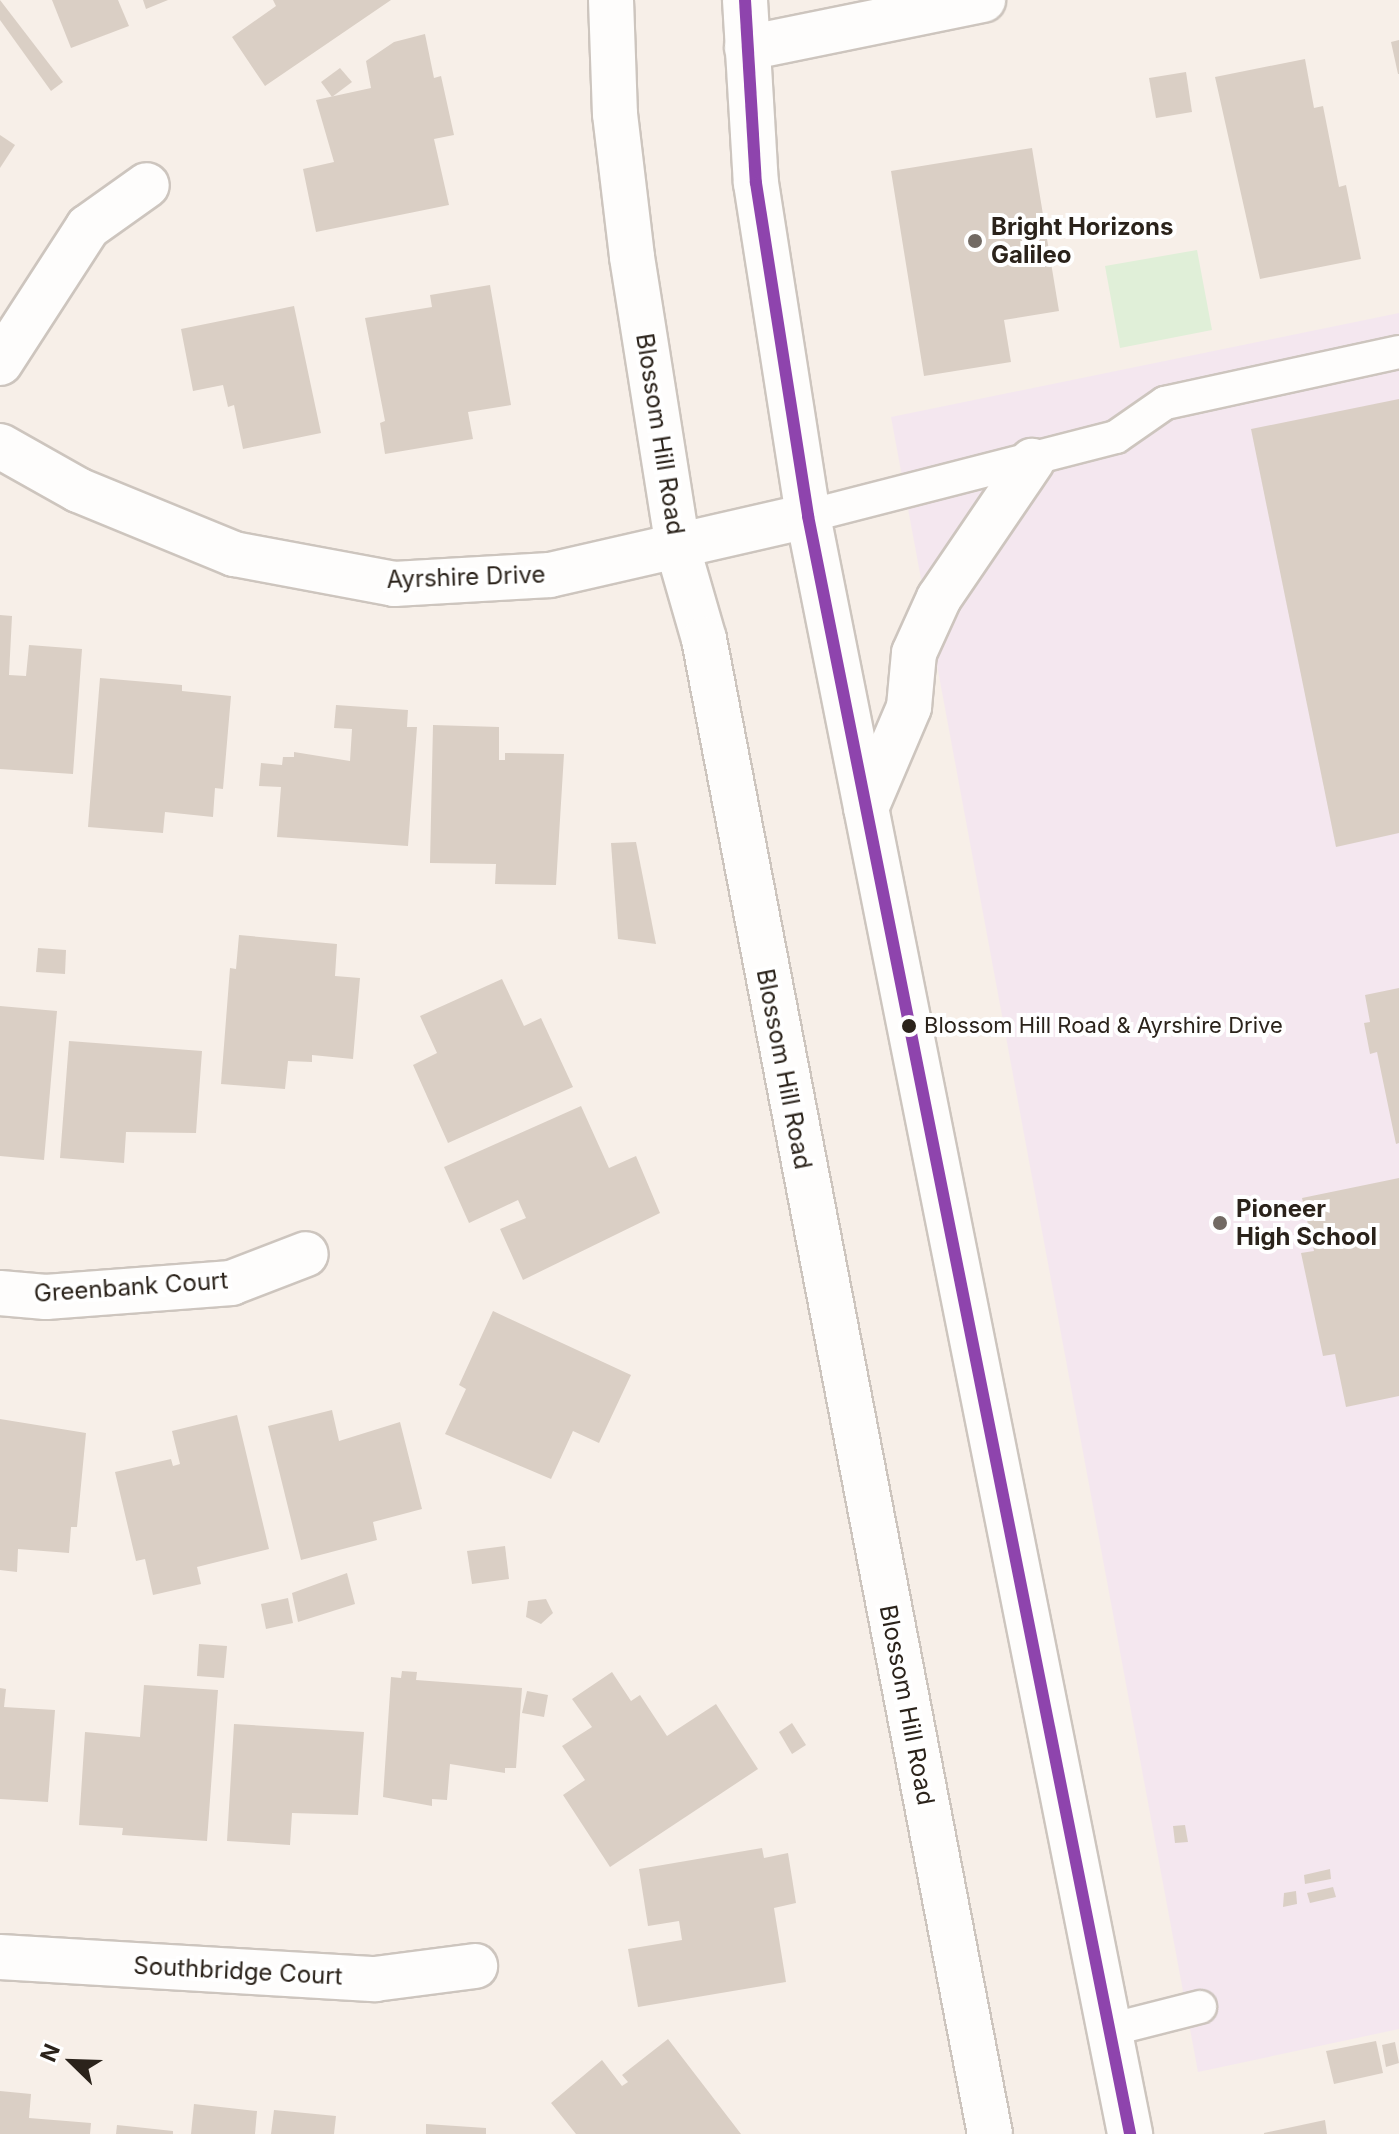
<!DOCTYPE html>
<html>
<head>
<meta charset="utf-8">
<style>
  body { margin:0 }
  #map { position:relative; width:1399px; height:2134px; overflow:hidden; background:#f7efe8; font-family:Inter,sans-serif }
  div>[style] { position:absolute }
  .education>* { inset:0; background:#f4e7ef }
  .green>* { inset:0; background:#e0efd8 }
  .building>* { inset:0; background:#dacfc5 }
  .roads { filter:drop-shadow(2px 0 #cdc5be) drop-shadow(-2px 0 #cdc5be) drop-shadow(0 2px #cdc5be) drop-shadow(0 -2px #cdc5be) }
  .service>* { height:32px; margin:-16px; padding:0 16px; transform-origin:16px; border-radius:16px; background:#fefdfc }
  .minor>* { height:44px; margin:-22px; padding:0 22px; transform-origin:22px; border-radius:22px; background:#fefdfc }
  .secondary>* { height:44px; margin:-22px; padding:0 22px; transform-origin:22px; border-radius:22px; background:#fefdfc }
  .bus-1>* { height:12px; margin:-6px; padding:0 6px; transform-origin:6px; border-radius:6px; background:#8e44ad }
  .dots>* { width:22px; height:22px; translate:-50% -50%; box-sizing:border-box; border:4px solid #fff; border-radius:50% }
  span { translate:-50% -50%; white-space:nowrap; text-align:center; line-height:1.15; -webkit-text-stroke:8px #fff; paint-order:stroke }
  .bus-label { font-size:22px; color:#2b231b }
  .left { translate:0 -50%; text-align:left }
  .poi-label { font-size:24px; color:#2b231b; font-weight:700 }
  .street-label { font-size:24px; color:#2b231b }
  .north { position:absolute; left:32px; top:2022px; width:80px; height:80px; -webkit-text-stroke:6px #fff; paint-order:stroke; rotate:293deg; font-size:22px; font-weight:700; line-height:32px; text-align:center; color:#2b231b }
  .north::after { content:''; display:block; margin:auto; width:28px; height:36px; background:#2b231b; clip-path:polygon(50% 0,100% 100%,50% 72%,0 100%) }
</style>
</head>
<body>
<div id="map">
  <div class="education">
    <div style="clip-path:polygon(1399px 313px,1399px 2029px,1198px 2072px,891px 417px)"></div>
  </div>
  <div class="green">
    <div style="clip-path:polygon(1197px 250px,1212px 330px,1120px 348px,1105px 266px)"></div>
  </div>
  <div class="building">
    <div style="clip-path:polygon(0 0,63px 82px,51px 91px,0 20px)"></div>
    <div style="clip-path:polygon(52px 0,118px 0,129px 26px,71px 48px)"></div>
    <div style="clip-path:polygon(143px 0,168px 0,146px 9px)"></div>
    <div style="clip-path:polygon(273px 0,391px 0,265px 86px,232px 37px,276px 6px)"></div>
    <div style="clip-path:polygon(425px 34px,434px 78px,441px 76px,454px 135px,434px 139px,449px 205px,316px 232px,303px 169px,334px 162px,316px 100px,371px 88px,366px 61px,394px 42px)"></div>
    <div style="clip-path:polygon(1399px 40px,1399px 74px,1398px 74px,1391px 42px)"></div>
    <div style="clip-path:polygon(1305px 59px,1314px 108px,1323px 106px,1339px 187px,1346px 185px,1361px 259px,1260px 279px,1215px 77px)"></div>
    <div style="clip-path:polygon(340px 68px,352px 82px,332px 97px,321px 82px)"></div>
    <div style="clip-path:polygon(1186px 72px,1192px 112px,1156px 118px,1149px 78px)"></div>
    <div style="clip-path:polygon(0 135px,15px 145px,0 168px)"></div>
    <div style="clip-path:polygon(1032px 148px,1059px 311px,1004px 320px,1011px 362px,924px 376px,891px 171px)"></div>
    <div style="clip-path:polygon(490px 285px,511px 405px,468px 412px,473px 439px,385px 454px,380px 423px,385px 421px,365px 318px,432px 307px,430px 295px)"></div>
    <div style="clip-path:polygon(294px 306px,321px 433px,243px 449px,234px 405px,228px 407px,223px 385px,193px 391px,181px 329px)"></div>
    <div style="clip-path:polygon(1399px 399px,1399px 833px,1336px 847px,1251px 429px)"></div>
    <div style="clip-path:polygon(0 615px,12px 616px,9px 675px,26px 676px,29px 645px,82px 649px,73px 774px,0 769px)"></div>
    <div style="clip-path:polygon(100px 678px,182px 685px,182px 691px,231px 696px,223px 789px,215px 788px,213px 817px,165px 812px,163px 833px,88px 827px)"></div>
    <div style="clip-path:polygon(336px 705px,408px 710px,407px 727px,417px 727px,408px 846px,277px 837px,281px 787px,259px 786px,261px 763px,282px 765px,283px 757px,294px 757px,294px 752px,350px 761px,352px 729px,334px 728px)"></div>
    <div style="clip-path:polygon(433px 725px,499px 727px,499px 760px,505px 760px,505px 753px,564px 754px,556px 885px,495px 884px,496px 864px,430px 863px)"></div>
    <div style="clip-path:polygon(636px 842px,656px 944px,618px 939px,611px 843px)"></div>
    <div style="clip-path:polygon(239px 935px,337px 944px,335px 976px,360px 978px,353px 1059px,312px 1055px,312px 1062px,288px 1061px,285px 1089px,221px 1084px,230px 968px,236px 969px)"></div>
    <div style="clip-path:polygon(38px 948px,66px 950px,65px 974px,36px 972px)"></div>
    <div style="clip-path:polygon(502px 979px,524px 1026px,541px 1018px,573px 1087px,448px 1143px,413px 1065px,437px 1053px,420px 1016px)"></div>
    <div style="clip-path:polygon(1399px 988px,1399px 1143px,1396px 1144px,1377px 1052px,1370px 1054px,1364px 1023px,1370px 1022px,1365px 995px)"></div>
    <div style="clip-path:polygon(0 1006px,57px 1011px,44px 1160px,0 1156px)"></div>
    <div style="clip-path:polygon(69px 1041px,202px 1051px,196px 1133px,126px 1132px,124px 1163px,60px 1158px)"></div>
    <div style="clip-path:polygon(581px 1106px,609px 1168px,636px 1156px,660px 1213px,523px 1280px,500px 1229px,526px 1218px,518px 1200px,469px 1223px,444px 1167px)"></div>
    <div style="clip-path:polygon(1399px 1178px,1399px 1396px,1346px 1407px,1335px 1354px,1323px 1356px,1301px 1253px,1314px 1251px,1302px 1198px)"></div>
    <div style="clip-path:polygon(493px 1311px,631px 1375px,599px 1443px,573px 1431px,551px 1479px,445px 1434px,466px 1389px,459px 1385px)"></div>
    <div style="clip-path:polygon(332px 1410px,339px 1441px,400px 1422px,422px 1509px,373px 1522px,377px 1540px,301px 1560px,268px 1426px)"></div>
    <div style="clip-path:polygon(237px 1415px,269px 1549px,197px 1567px,201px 1584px,153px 1595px,145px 1559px,136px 1561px,115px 1472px,171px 1459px,173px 1466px,180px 1464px,172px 1431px)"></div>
    <div style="clip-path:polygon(0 1419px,86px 1433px,77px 1527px,71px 1527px,69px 1553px,18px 1549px,17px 1572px,0 1570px)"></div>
    <div style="clip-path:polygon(505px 1546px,509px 1579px,472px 1584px,467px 1551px)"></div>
    <div style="clip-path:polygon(347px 1573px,355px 1604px,298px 1622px,292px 1593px)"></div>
    <div style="clip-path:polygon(288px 1598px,293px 1623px,266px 1629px,261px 1604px)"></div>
    <div style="clip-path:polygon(546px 1599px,553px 1613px,541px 1624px,526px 1617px,528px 1601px)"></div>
    <div style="clip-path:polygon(199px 1644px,227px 1646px,224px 1678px,197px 1676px)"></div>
    <div style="clip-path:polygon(402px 1671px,417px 1672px,416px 1680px,522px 1688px,516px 1768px,505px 1768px,505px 1773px,450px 1764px,447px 1800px,432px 1799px,432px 1806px,383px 1797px,391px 1677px,401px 1678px)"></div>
    <div style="clip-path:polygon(612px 1672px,631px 1701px,640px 1695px,667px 1736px,716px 1704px,758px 1769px,610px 1867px,563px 1795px,585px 1780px,562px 1746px,592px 1727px,572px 1699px)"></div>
    <div style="clip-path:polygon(144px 1685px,218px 1690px,207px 1841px,122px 1835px,123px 1828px,79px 1825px,85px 1732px,140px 1737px)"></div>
    <div style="clip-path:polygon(0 1688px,6px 1689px,4px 1707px,55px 1710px,48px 1802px,0 1799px)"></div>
    <div style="clip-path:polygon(527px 1691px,548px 1695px,544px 1717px,522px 1713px)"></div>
    <div style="clip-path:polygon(792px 1723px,806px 1745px,792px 1754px,779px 1732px)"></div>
    <div style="clip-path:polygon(234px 1724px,364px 1732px,358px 1815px,292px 1813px,290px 1845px,227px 1841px)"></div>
    <div style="clip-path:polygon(1185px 1825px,1188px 1842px,1175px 1843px,1173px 1826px)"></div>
    <div style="clip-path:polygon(762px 1848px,764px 1858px,788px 1853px,796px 1903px,774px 1908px,786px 1982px,638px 2007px,628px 1949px,682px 1940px,679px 1921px,648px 1926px,639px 1869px)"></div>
    <div style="clip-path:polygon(1330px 1869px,1331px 1879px,1305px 1884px,1304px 1875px)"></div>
    <div style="clip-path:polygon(1333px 1887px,1336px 1897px,1310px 1903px,1307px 1893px)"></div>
    <div style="clip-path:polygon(1296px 1891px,1297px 1904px,1283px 1907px,1284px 1893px)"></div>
    <div style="clip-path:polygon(668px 2039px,741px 2134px,576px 2134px,551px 2103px,602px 2060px,622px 2086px,628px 2082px,622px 2075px)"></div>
    <div style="clip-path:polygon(1376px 2041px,1383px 2073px,1334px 2084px,1326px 2051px)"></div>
    <div style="clip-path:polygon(1395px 2042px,1399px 2063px,1386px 2067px,1382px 2045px)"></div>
    <div style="clip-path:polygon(0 2091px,31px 2094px,29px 2118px,91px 2123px,90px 2134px,0 2134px)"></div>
    <div style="clip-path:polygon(194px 2104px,257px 2111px,255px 2134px,191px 2134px)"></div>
    <div style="clip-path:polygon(274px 2110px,336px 2116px,334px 2134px,271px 2134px)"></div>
    <div style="clip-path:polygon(1325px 2120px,1327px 2134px,1264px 2134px,1264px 2133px)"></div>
    <div style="clip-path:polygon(426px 2124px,486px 2128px,486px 2134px,426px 2134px)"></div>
    <div style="clip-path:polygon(117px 2125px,173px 2131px,173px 2134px,116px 2134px)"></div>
  </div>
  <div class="roads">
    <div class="service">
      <div style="left:808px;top:516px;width:318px;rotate:-14.4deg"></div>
      <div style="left:1116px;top:437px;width:60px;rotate:-34.8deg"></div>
      <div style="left:1165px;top:403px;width:239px;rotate:-12.3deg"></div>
      <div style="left:1109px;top:2030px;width:94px;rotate:-14.2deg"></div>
    </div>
    <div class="minor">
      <div style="left:747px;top:48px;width:241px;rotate:-11.5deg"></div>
      <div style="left:0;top:363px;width:162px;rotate:-57.1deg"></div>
      <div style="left:88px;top:227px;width:72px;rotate:-35.4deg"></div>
      <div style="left:0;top:446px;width:90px;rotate:29.4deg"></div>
      <div style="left:78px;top:490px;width:169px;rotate:22.3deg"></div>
      <div style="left:234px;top:554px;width:163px;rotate:10.6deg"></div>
      <div style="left:394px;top:584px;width:156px;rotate:-3.3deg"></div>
      <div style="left:550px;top:575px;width:265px;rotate:-12.9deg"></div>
      <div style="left:0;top:1293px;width:46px;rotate:5deg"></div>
      <div style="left:46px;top:1297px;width:186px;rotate:-4.3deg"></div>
      <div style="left:231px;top:1283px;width:80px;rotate:-21.1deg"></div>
      <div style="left:0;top:1957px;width:376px;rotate:3.4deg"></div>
      <div style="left:375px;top:1979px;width:101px;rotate:-7.4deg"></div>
    </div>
    <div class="secondary">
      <div style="left:611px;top:0;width:114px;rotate:88deg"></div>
      <div style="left:615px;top:114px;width:144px;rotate:83.2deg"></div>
      <div style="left:632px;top:257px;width:296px;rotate:81deg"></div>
      <div style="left:678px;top:549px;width:94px;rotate:73.9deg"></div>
      <div style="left:704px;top:639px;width:1522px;rotate:79.17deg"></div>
      <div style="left:745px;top:0;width:183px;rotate:86.6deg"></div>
      <div style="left:756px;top:183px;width:337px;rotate:81.1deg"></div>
      <div style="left:808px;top:516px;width:1650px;rotate:78.74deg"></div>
      <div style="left:866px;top:808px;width:110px;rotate:-66.9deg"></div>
      <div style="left:909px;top:707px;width:54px;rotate:-84.7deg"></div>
      <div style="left:914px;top:653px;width:60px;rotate:-65.6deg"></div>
      <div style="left:939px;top:598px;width:166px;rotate:-55.8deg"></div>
    </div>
  </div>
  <div class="bus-1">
    <div style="left:745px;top:0;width:183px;rotate:86.6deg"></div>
    <div style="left:756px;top:183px;width:337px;rotate:81.1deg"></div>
    <div style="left:808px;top:516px;width:1650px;rotate:78.74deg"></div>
  </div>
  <div class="dots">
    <div style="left:975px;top:241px;background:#726a63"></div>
    <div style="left:909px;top:1026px;background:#2b231b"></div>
    <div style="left:1220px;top:1223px;background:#726a63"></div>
  </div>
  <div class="bus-label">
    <span class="left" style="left:924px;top:1026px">Blossom Hill Road &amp; Ayrshire Drive</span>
  </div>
  <div class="poi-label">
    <span class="left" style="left:991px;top:241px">Bright Horizons<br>Galileo</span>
    <span class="left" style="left:1236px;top:1223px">Pioneer<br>High School</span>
  </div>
  <div class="street-label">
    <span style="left:660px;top:434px;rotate:81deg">Blossom Hill Road</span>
    <span style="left:466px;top:577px;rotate:-2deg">Ayrshire Drive</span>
    <span style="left:784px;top:1069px;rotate:79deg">Blossom Hill Road</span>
    <span style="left:131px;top:1287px;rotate:-4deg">Greenbank Court</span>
    <span style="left:907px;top:1705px;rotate:79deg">Blossom Hill Road</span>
    <span style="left:238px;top:1971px;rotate:3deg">Southbridge Court</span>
  </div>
  <div class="north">N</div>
</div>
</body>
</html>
